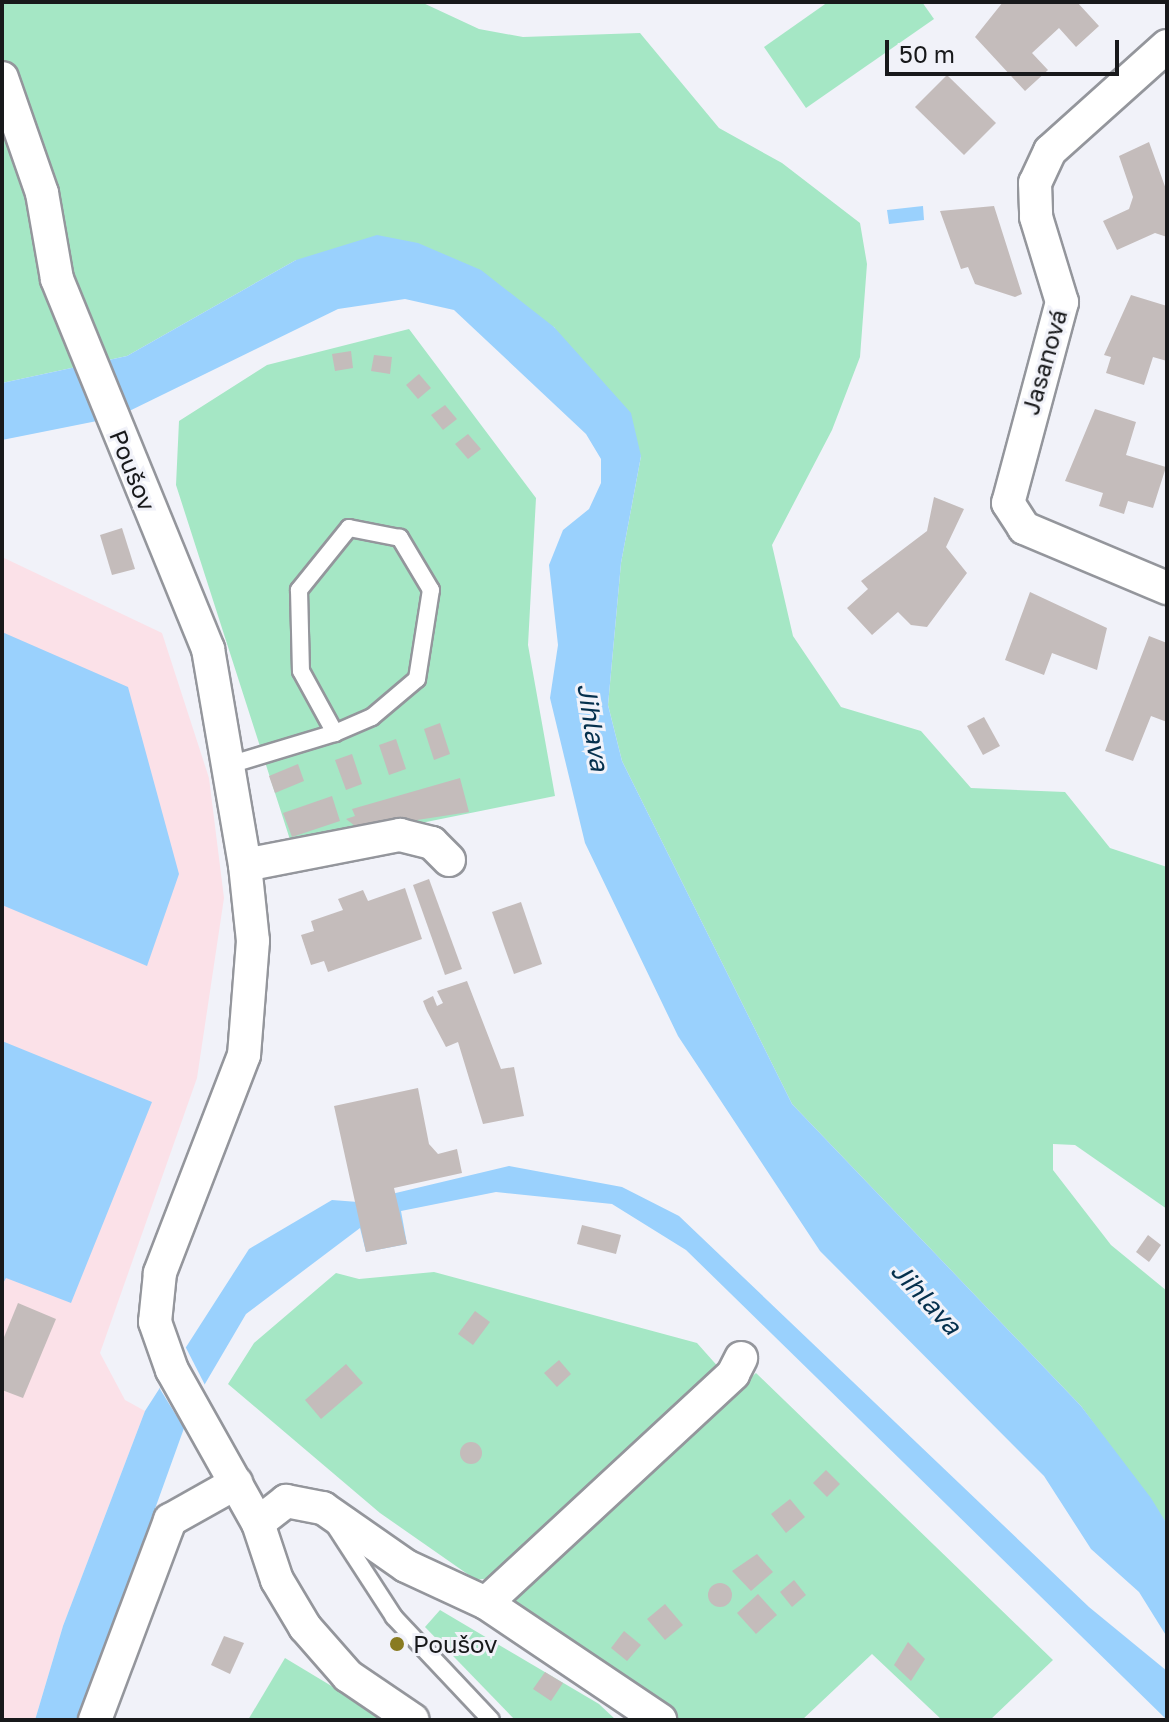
<!DOCTYPE html>
<html>
<head>
<meta charset="utf-8">
<style>
  body { margin:0 }
  #map { position:relative; width:1169px; height:1722px; overflow:hidden; background:#f1f2f9; font-family:"Golos Text",sans-serif }
  div>[style] { position:absolute }
  .industrial>* { inset:0; background:#fbe1e8 }
  .green>* { inset:0; background:#a5e7c5 }
  .water>* { inset:0; background:#9ad1fd }
  .pier>* { inset:0; background:#f1f2f9 }
  .building>* { inset:0; background:#c4bcbb }
  .round { border-radius:50% }
  .roads { filter:drop-shadow(2px 0 #94969c) drop-shadow(-2px 0 #94969c) drop-shadow(0 2px #94969c) drop-shadow(0 -2px #94969c) }
  .lane>* { height:16px; margin:-8px; padding:0 8px; transform-origin:8px; border-radius:8px; background:#fff }
  .street>* { height:32px; margin:-16px; padding:0 16px; transform-origin:16px; border-radius:16px; background:#fff }
  .dots>* { width:22px; height:22px; translate:-50% -50%; box-sizing:border-box; border:4px solid #f1f2f9; border-radius:50% }
  span { translate:-50% -50%; white-space:nowrap; text-align:center; line-height:1.15; -webkit-text-stroke:6px #f1f2f9; paint-order:stroke }
  .street-label { font-size:24px; color:#18191b }
  .poi-label { font-size:24px; color:#18191b }
  .left { translate:0 -50%; text-align:left }
  .water-label { font-size:26px; color:#05304d; font-style:italic }
  .frame { position:absolute; inset:0; border:4px solid #18191b; pointer-events:none }
  .scale { position:absolute; left:885px; top:40px; width:234px; height:36px; box-sizing:border-box; border:4px solid #18191b; border-top:0; padding-left:10px; font-size:24px; line-height:28px; white-space:nowrap; color:#18191b; -webkit-text-stroke:6px #f1f2f9; paint-order:stroke }
</style>
</head>
<body>
<div id="map">
  <div class="industrial">
    <div style="clip-path:polygon(2px 557px,162px 633px,209px 778px,224px 898px,197px 1078px,100px 1353px,125px 1400px,145px 1411px,63px 1626px,35px 1720px,2px 1720px)"></div>
  </div>
  <div class="green">
    <div style="clip-path:polygon(2px 2px,421px 2px,479px 29px,523px 37px,640px 33px,719px 128px,782px 163px,860px 223px,867px 264px,860px 357px,832px 430px,772px 545px,793px 636px,841px 707px,921px 731px,971px 788px,1065px 792px,1110px 848px,1167px 867px,1167px 1209px,1075px 1145px,1053px 1144px,1053px 1170px,1111px 1245px,1167px 1291px,1167px 1524px,1081px 1406px,792px 1104px,622px 761px,608px 705px,621px 563px,641px 456px,554px 327px,296px 260px,127px 356px,2px 383px)"></div>
    <div style="clip-path:polygon(828px 2px,922px 2px,934px 19px,806px 108px,764px 47px)"></div>
    <div style="clip-path:polygon(409px 329px,536px 498px,528px 645px,555px 796px,293px 849px,176px 485px,179px 421px,267px 365px)"></div>
    <div style="clip-path:polygon(434px 1272px,697px 1343px,721px 1370px,490px 1578px,476px 1580px,380px 1513px,228px 1384px,254px 1343px,336px 1273px,359px 1279px)"></div>
    <div style="clip-path:polygon(756px 1373px,1053px 1660px,990px 1720px,942px 1720px,872px 1654px,802px 1720px,677px 1720px,514px 1606px,513px 1593px)"></div>
    <div style="clip-path:polygon(440px 1610px,599px 1704px,616px 1720px,515px 1720px,425px 1627px)"></div>
    <div style="clip-path:polygon(285px 1658px,388px 1720px,248px 1720px)"></div>
  </div>
  <div class="water">
    <div style="clip-path:polygon(923px 206px,924px 220px,889px 224px,887px 210px)"></div>
    <div style="clip-path:polygon(377px 235px,418px 243px,481px 270px,554px 327px,631px 413px,641px 456px,621px 563px,608px 705px,622px 761px,792px 1104px,1081px 1406px,1151px 1498px,1167px 1524px,1167px 1637px,1139px 1592px,1091px 1549px,1044px 1476px,820px 1251px,678px 1036px,585px 843px,550px 698px,558px 645px,549px 565px,563px 530px,589px 509px,601px 483px,601px 459px,586px 434px,454px 310px,405px 299px,338px 309px,117px 417px,2px 440px,2px 383px,127px 356px,296px 260px)"></div>
    <div style="clip-path:polygon(2px 632px,128px 687px,179px 874px,147px 966px,2px 905px)"></div>
    <div style="clip-path:polygon(2px 1041px,152px 1102px,71px 1303px,6px 1278px,2px 1285px)"></div>
    <div style="clip-path:polygon(509px 1166px,622px 1187px,679px 1216px,1089px 1607px,1167px 1671px,1167px 1720px,686px 1250px,612px 1204px,496px 1192px,401px 1211px,407px 1244px,366px 1252px,360px 1228px,246px 1314px,192px 1406px,79px 1720px,35px 1720px,63px 1626px,145px 1411px,249px 1249px,332px 1200px,358px 1202px)"></div>
  </div>
  <div class="pier">
    <div style="clip-path:polygon(183px 1342px,206px 1387px,187px 1433px,160px 1389px)"></div>
  </div>
  <div class="building">
    <div style="clip-path:polygon(1003px 2px,1077px 2px,1099px 26px,1076px 47px,1059px 28px,1032px 53px,1048px 70px,1025px 91px,975px 37px)"></div>
    <div style="clip-path:polygon(947px 75px,996px 123px,964px 155px,915px 107px)"></div>
    <div style="clip-path:polygon(1149px 142px,1167px 192px,1167px 237px,1155px 233px,1117px 250px,1103px 221px,1129px 209px,1133px 197px,1119px 156px)"></div>
    <div style="clip-path:polygon(994px 206px,1022px 294px,1015px 297px,975px 284px,968px 267px,961px 269px,940px 211px)"></div>
    <div style="clip-path:polygon(1131px 295px,1167px 306px,1167px 361px,1153px 357px,1144px 385px,1106px 373px,1111px 357px,1104px 355px)"></div>
    <div style="clip-path:polygon(351px 351px,353px 368px,335px 371px,332px 354px)"></div>
    <div style="clip-path:polygon(374px 355px,392px 357px,390px 374px,371px 371px)"></div>
    <div style="clip-path:polygon(419px 374px,431px 388px,418px 399px,406px 385px)"></div>
    <div style="clip-path:polygon(445px 405px,457px 419px,443px 430px,431px 415px)"></div>
    <div style="clip-path:polygon(1095px 409px,1136px 422px,1126px 455px,1166px 467px,1153px 508px,1128px 501px,1124px 514px,1099px 506px,1103px 493px,1065px 481px)"></div>
    <div style="clip-path:polygon(468px 434px,481px 449px,468px 459px,455px 444px)"></div>
    <div style="clip-path:polygon(934px 497px,964px 509px,946px 547px,967px 573px,927px 627px,911px 625px,898px 612px,872px 635px,847px 608px,868px 589px,861px 581px,927px 531px)"></div>
    <div style="clip-path:polygon(122px 528px,135px 569px,112px 575px,100px 535px)"></div>
    <div style="clip-path:polygon(1030px 592px,1107px 628px,1097px 670px,1052px 653px,1044px 675px,1005px 660px)"></div>
    <div style="clip-path:polygon(1149px 636px,1167px 643px,1167px 722px,1151px 716px,1133px 761px,1105px 751px)"></div>
    <div style="clip-path:polygon(984px 717px,1000px 746px,983px 755px,967px 726px)"></div>
    <div style="clip-path:polygon(440px 723px,450px 754px,434px 760px,424px 729px)"></div>
    <div style="clip-path:polygon(396px 739px,406px 769px,389px 775px,379px 745px)"></div>
    <div style="clip-path:polygon(352px 754px,362px 784px,346px 790px,335px 760px)"></div>
    <div style="clip-path:polygon(298px 764px,304px 781px,275px 793px,269px 776px)"></div>
    <div style="clip-path:polygon(460px 778px,469px 812px,359px 829px,346px 819px,355px 816px,352px 809px)"></div>
    <div style="clip-path:polygon(332px 796px,340px 821px,292px 837px,283px 813px)"></div>
    <div style="clip-path:polygon(429px 879px,462px 969px,445px 975px,413px 885px)"></div>
    <div style="clip-path:polygon(405px 888px,422px 939px,328px 972px,324px 961px,311px 965px,301px 935px,314px 931px,311px 921px,343px 910px,338px 899px,363px 890px,368px 901px)"></div>
    <div style="clip-path:polygon(521px 902px,542px 964px,514px 974px,492px 912px)"></div>
    <div style="clip-path:polygon(467px 981px,501px 1069px,514px 1067px,524px 1116px,483px 1124px,458px 1042px,446px 1047px,427px 1011px,423px 1001px,433px 996px,437px 1006px,443px 1003px,437px 991px)"></div>
    <div style="clip-path:polygon(418px 1088px,429px 1144px,438px 1154px,457px 1149px,462px 1173px,394px 1188px,407px 1244px,366px 1252px,334px 1106px)"></div>
    <div style="clip-path:polygon(582px 1225px,621px 1235px,616px 1254px,577px 1244px)"></div>
    <div style="clip-path:polygon(1148px 1235px,1161px 1245px,1149px 1262px,1136px 1252px)"></div>
    <div style="clip-path:polygon(18px 1303px,56px 1319px,23px 1398px,2px 1390px,2px 1342px)"></div>
    <div style="clip-path:polygon(475px 1311px,490px 1322px,473px 1345px,458px 1334px)"></div>
    <div style="clip-path:polygon(559px 1360px,571px 1374px,557px 1387px,544px 1373px)"></div>
    <div style="clip-path:polygon(346px 1364px,363px 1383px,321px 1419px,305px 1400px)"></div>
    <div class="round" style="left:460px;top:1442px;width:22px;height:22px"></div>
    <div style="clip-path:polygon(826px 1470px,840px 1484px,827px 1497px,813px 1483px)"></div>
    <div style="clip-path:polygon(790px 1499px,805px 1517px,786px 1533px,771px 1514px)"></div>
    <div style="clip-path:polygon(757px 1554px,773px 1572px,751px 1591px,732px 1571px)"></div>
    <div style="clip-path:polygon(794px 1580px,806px 1595px,792px 1607px,780px 1592px)"></div>
    <div class="round" style="left:708px;top:1583px;width:24px;height:24px"></div>
    <div style="clip-path:polygon(758px 1594px,777px 1615px,756px 1634px,737px 1613px)"></div>
    <div style="clip-path:polygon(665px 1604px,683px 1625px,665px 1640px,647px 1619px)"></div>
    <div style="clip-path:polygon(624px 1631px,641px 1645px,627px 1661px,611px 1648px)"></div>
    <div style="clip-path:polygon(224px 1636px,244px 1643px,230px 1674px,211px 1665px)"></div>
    <div style="clip-path:polygon(908px 1642px,925px 1659px,911px 1681px,894px 1665px)"></div>
    <div style="clip-path:polygon(545px 1672px,563px 1683px,551px 1701px,533px 1689px)"></div>
  </div>
  <div class="roads">
    <div class="lane">
      <div style="left:229px;top:765px;width:111px;rotate:-16.8deg"></div>
      <div style="left:335px;top:733px;width:40px;rotate:-23.4deg"></div>
      <div style="left:372px;top:717px;width:59px;rotate:-40.2deg"></div>
      <div style="left:417px;top:679px;width:90px;rotate:-81.1deg"></div>
      <div style="left:431px;top:590px;width:61px;rotate:-120.8deg"></div>
      <div style="left:400px;top:538px;width:52px;rotate:-168.9deg"></div>
      <div style="left:349px;top:528px;width:80px;rotate:128.9deg"></div>
      <div style="left:299px;top:590px;width:81px;rotate:88.6deg"></div>
      <div style="left:301px;top:671px;width:71px;rotate:61.3deg"></div>
      <div style="left:335px;top:1526px;width:108px;rotate:57deg"></div>
      <div style="left:394px;top:1617px;width:141px;rotate:46.7deg"></div>
    </div>
    <div class="street">
      <div style="left:1167px;top:46px;width:157px;rotate:138.1deg"></div>
      <div style="left:1050px;top:151px;width:35px;rotate:115deg"></div>
      <div style="left:1035px;top:183px;width:34px;rotate:88deg"></div>
      <div style="left:1036px;top:217px;width:89px;rotate:73deg"></div>
      <div style="left:1062px;top:302px;width:208px;rotate:105deg"></div>
      <div style="left:1008px;top:503px;width:30px;rotate:57deg"></div>
      <div style="left:1024px;top:528px;width:155px;rotate:22.8deg"></div>
      <div style="left:2px;top:78px;width:122px;rotate:70.8deg"></div>
      <div style="left:42px;top:193px;width:87px;rotate:80.1deg"></div>
      <div style="left:57px;top:279px;width:400px;rotate:67.8deg"></div>
      <div style="left:208px;top:649px;width:219px;rotate:80.3deg"></div>
      <div style="left:245px;top:865px;width:76px;rotate:84deg"></div>
      <div style="left:253px;top:941px;width:114px;rotate:94.5deg"></div>
      <div style="left:244px;top:1055px;width:234px;rotate:111.1deg"></div>
      <div style="left:160px;top:1273px;width:49px;rotate:95.8deg"></div>
      <div style="left:155px;top:1322px;width:51px;rotate:70.5deg"></div>
      <div style="left:172px;top:1370px;width:176px;rotate:60.7deg"></div>
      <div style="left:258px;top:1523px;width:60px;rotate:71.6deg"></div>
      <div style="left:277px;top:1580px;width:55px;rotate:59.2deg"></div>
      <div style="left:305px;top:1627px;width:65px;rotate:48.7deg"></div>
      <div style="left:348px;top:1676px;width:78px;rotate:34.1deg"></div>
      <div style="left:245px;top:865px;width:158px;rotate:-11deg"></div>
      <div style="left:400px;top:835px;width:33px;rotate:14deg"></div>
      <div style="left:432px;top:843px;width:24px;rotate:45deg"></div>
      <div style="left:258px;top:1523px;width:36px;rotate:-38deg"></div>
      <div style="left:286px;top:1501px;width:38px;rotate:11deg"></div>
      <div style="left:323px;top:1508px;width:101px;rotate:34.9deg"></div>
      <div style="left:406px;top:1566px;width:88px;rotate:24.8deg"></div>
      <div style="left:486px;top:1603px;width:210px;rotate:33.9deg"></div>
      <div style="left:486px;top:1603px;width:337px;rotate:-42.8deg"></div>
      <div style="left:733px;top:1374px;width:18px;rotate:-63deg"></div>
      <div style="left:95px;top:1720px;width:214px;rotate:-69.4deg"></div>
      <div style="left:170px;top:1520px;width:76px;rotate:-29.3deg"></div>
    </div>
  </div>
  <div class="dots">
    <div style="left:397px;top:1644px;background:#897b21"></div>
  </div>
  <div class="street-label">
    <span style="left:1044px;top:362px;rotate:-74deg">Jasanová</span>
    <span style="left:133px;top:470px;rotate:68deg">Poušov</span>
  </div>
  <div class="poi-label">
    <span class="left" style="left:413px;top:1644px">Poušov</span>
  </div>
  <div class="water-label">
    <span style="left:593px;top:727px;rotate:81deg">Jihlava</span>
    <span style="left:926px;top:1298px;rotate:47deg">Jihlava</span>
  </div>
  <div class="frame"></div>
  <div class="scale">50 m</div>
</div>
</body>
</html>
